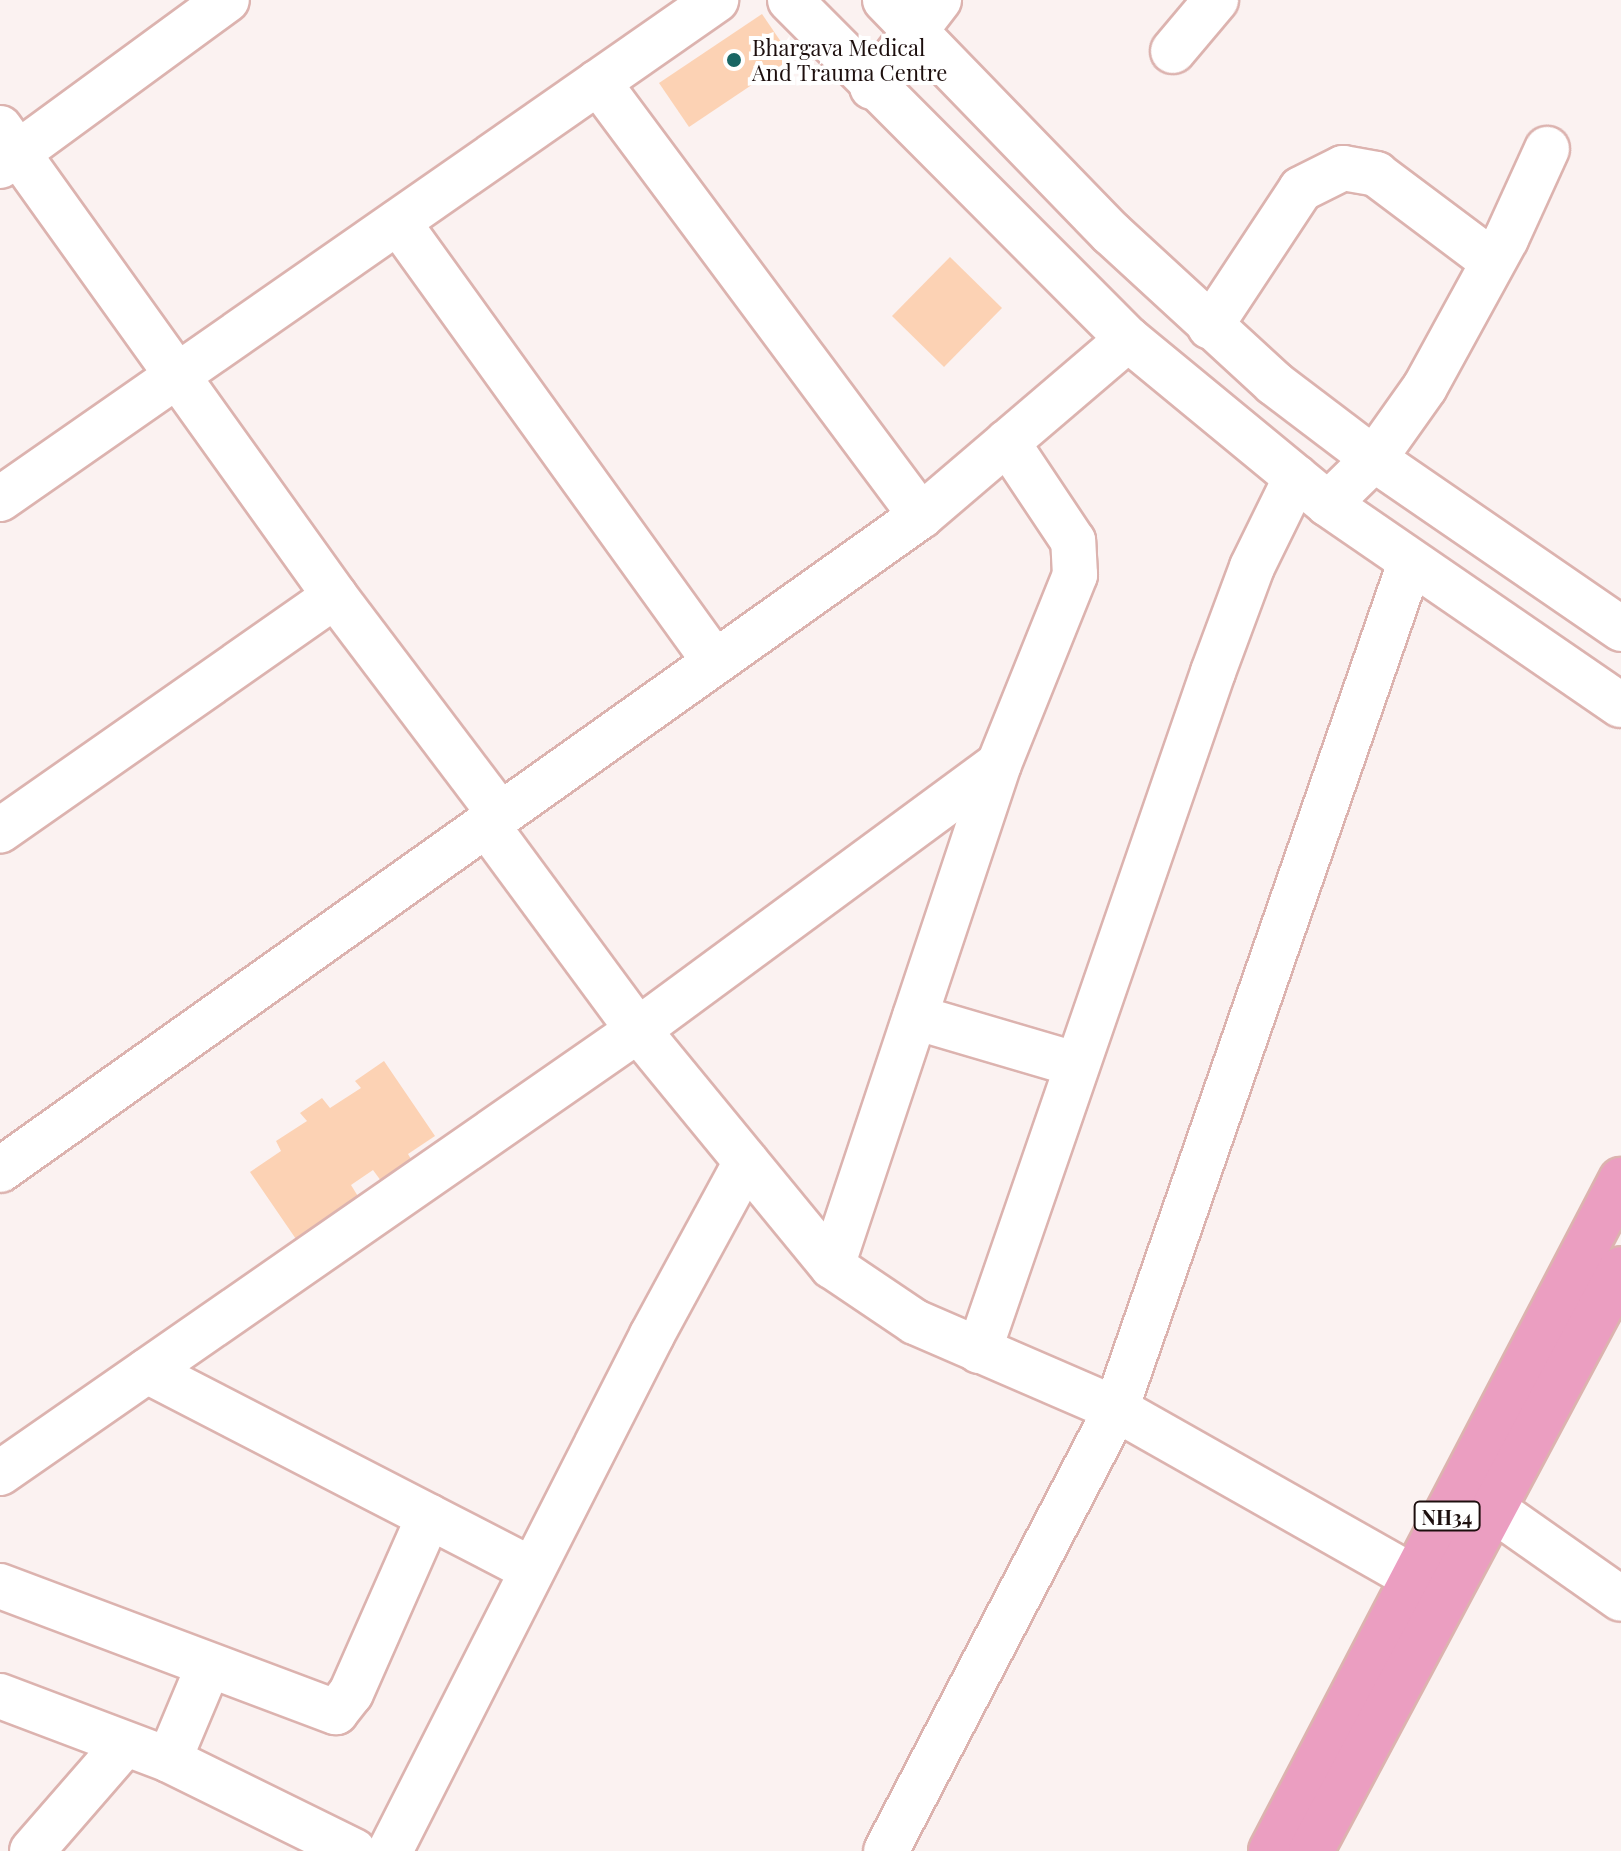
<!DOCTYPE html>
<html>
<head>
<meta charset="utf-8">
<style>
  body { margin:0 }
  #map { position:relative; width:1621px; height:1851px; overflow:hidden; background:#fbf2f1; font-family:"Playfair Display",serif }
  div>[style] { position:absolute }
  .building>* { inset:0; background:#fcd2b4 }
  .roads { filter:drop-shadow(2px 0 #dcb3af) drop-shadow(-2px 0 #dcb3af) drop-shadow(0 2px #dcb3af) drop-shadow(0 -2px #dcb3af) }
  .minor>* { height:44px; margin:-22px; padding:0 22px; transform-origin:22px; border-radius:22px; background:#fff }
  .highway>* { height:44px; margin:-22px; padding:0 22px; transform-origin:22px; border-radius:22px; background:#eb9ec1 }
  .dots>* { width:22px; height:22px; translate:-50% -50%; box-sizing:border-box; border:4px solid #fff; border-radius:50% }
  span { translate:-50% -50%; white-space:nowrap; text-align:center; line-height:1.15; -webkit-text-stroke:8px #fff; paint-order:stroke }
  .shield-label span { padding:2px 6px; background:#fff; border:2px solid; border-radius:6px; -webkit-text-stroke-width:0 }
  .shield-label { font-size:20px; color:#1d0f0e; font-weight:700 }
  .poi-label { font-size:22px; color:#1d0f0e }
  .left { translate:0 -50%; text-align:left }
</style>
</head>
<body>
<div id="map">
  <div class="building">
    <div style="clip-path:polygon(762px 14px,792px 58px,689px 127px,659px 83px)"></div>
    <div style="clip-path:polygon(950px 257px,1002px 308px,944px 367px,892px 316px)"></div>
    <div style="clip-path:polygon(384px 1061px,435px 1136px,408px 1154px,414px 1164px,384px 1185px,373px 1170px,351px 1185px,364px 1206px,298px 1242px,250px 1172px,281px 1151px,276px 1141px,307px 1121px,300px 1113px,322px 1098px,330px 1108px,361px 1088px,355px 1081px)"></div>
  </div>
  <div class="roads">
    <div class="minor">
      <div style="left:790px;top:0;width:479px;rotate:45.1deg"></div>
      <div style="left:1128px;top:339px;width:259px;rotate:39.5deg"></div>
      <div style="left:1328px;top:504px;width:355px;rotate:34.5deg"></div>
      <div style="left:885px;top:0;width:325px;rotate:45.9deg"></div>
      <div style="left:1111px;top:233px;width:222px;rotate:42.6deg"></div>
      <div style="left:1274px;top:383px;width:126px;rotate:37.2deg"></div>
      <div style="left:1374px;top:459px;width:300px;rotate:34.5deg"></div>
      <div style="left:1173px;top:51px;width:67px;rotate:-49.9deg"></div>
      <div style="left:598px;top:82px;width:541px;rotate:53.34deg"></div>
      <div style="left:872px;top:87px;width:110px;rotate:-52.4deg"></div>
      <div style="left:0;top:128px;width:576px;rotate:54.4deg"></div>
      <div style="left:335px;top:596px;width:409px;rotate:145deg"></div>
      <div style="left:0;top:166px;width:281px;rotate:-36.2deg"></div>
      <div style="left:398px;top:222px;width:542px;rotate:54.23deg"></div>
      <div style="left:1210px;top:327px;width:165px;rotate:-56.6deg"></div>
      <div style="left:1301px;top:189px;width:47px;rotate:-26.6deg"></div>
      <div style="left:1343px;top:168px;width:34px;rotate:10deg"></div>
      <div style="left:1376px;top:174px;width:146px;rotate:36.9deg"></div>
      <div style="left:0;top:499px;width:873px;rotate:-34.87deg"></div>
      <div style="left:1328px;top:504px;width:64px;rotate:-44.4deg"></div>
      <div style="left:1374px;top:459px;width:88px;rotate:-54.7deg"></div>
      <div style="left:1425px;top:387px;width:169px;rotate:-61.3deg"></div>
      <div style="left:1506px;top:239px;width:99px;rotate:-65.5deg"></div>
      <div style="left:335px;top:596px;width:273px;rotate:52.9deg"></div>
      <div style="left:486px;top:824px;width:256px;rotate:53.6deg"></div>
      <div style="left:638px;top:1030px;width:306px;rotate:50.6deg"></div>
      <div style="left:832px;top:1266px;width:100px;rotate:34deg"></div>
      <div style="left:915px;top:1322px;width:219px;rotate:23.4deg"></div>
      <div style="left:1116px;top:1409px;width:343px;rotate:29.5deg"></div>
      <div style="left:915px;top:1017px;width:167px;rotate:16.4deg"></div>
      <div style="left:0;top:1170px;width:1130px;rotate:-35.38deg"></div>
      <div style="left:921px;top:516px;width:272px;rotate:-40.5deg"></div>
      <div style="left:832px;top:1266px;width:529px;rotate:-71.6deg"></div>
      <div style="left:979px;top:1351px;width:718px;rotate:-70.98deg"></div>
      <div style="left:1213px;top:672px;width:112px;rotate:-69.6deg"></div>
      <div style="left:1252px;top:567px;width:100px;rotate:-63.9deg"></div>
      <div style="left:147px;top:1371px;width:433px;rotate:27.3deg"></div>
      <div style="left:0;top:1473px;width:777px;rotate:-34.77deg"></div>
      <div style="left:638px;top:1030px;width:448px;rotate:-36.4deg"></div>
      <div style="left:999px;top:764px;width:204px;rotate:-68.1deg"></div>
      <div style="left:1075px;top:575px;width:34px;rotate:-93deg"></div>
      <div style="left:1073px;top:541px;width:119px;rotate:-123.7deg"></div>
      <div style="left:1493px;top:1509px;width:156px;rotate:35.1deg"></div>
      <div style="left:0;top:1586px;width:359px;rotate:20.6deg"></div>
      <div style="left:336px;top:1712px;width:24px;rotate:-52deg"></div>
      <div style="left:351px;top:1693px;width:193px;rotate:-66.2deg"></div>
      <div style="left:0;top:1696px;width:181px;rotate:20.7deg"></div>
      <div style="left:169px;top:1760px;width:206px;rotate:26.2deg"></div>
      <div style="left:169px;top:1760px;width:101px;rotate:-67.2deg"></div>
      <div style="left:32px;top:1851px;width:140px;rotate:-49deg"></div>
      <div style="left:390px;top:1851px;width:579px;rotate:-63.08deg"></div>
      <div style="left:652px;top:1335px;width:197px;rotate:-61.5deg"></div>
      <div style="left:886px;top:1851px;width:498px;rotate:-62.5deg"></div>
      <div style="left:1116px;top:1409px;width:896px;rotate:-70.84deg"></div>
    </div>
    <div class="highway">
      <div style="left:1271px;top:1851px;width:757px;rotate:-62.45deg"></div>
      <div style="left:1311px;top:1851px;width:659px;rotate:-61.96deg"></div>
    </div>
  </div>
  <div class="dots">
    <div style="left:734px;top:60px;background:#196664"></div>
  </div>
  <div class="shield-label">
    <span style="left:1447px;top:1516px">NH34</span>
  </div>
  <div class="poi-label">
    <span class="left" style="left:752px;top:60px">Bhargava Medical<br>And Trauma Centre</span>
  </div>
</div>
</body>
</html>
